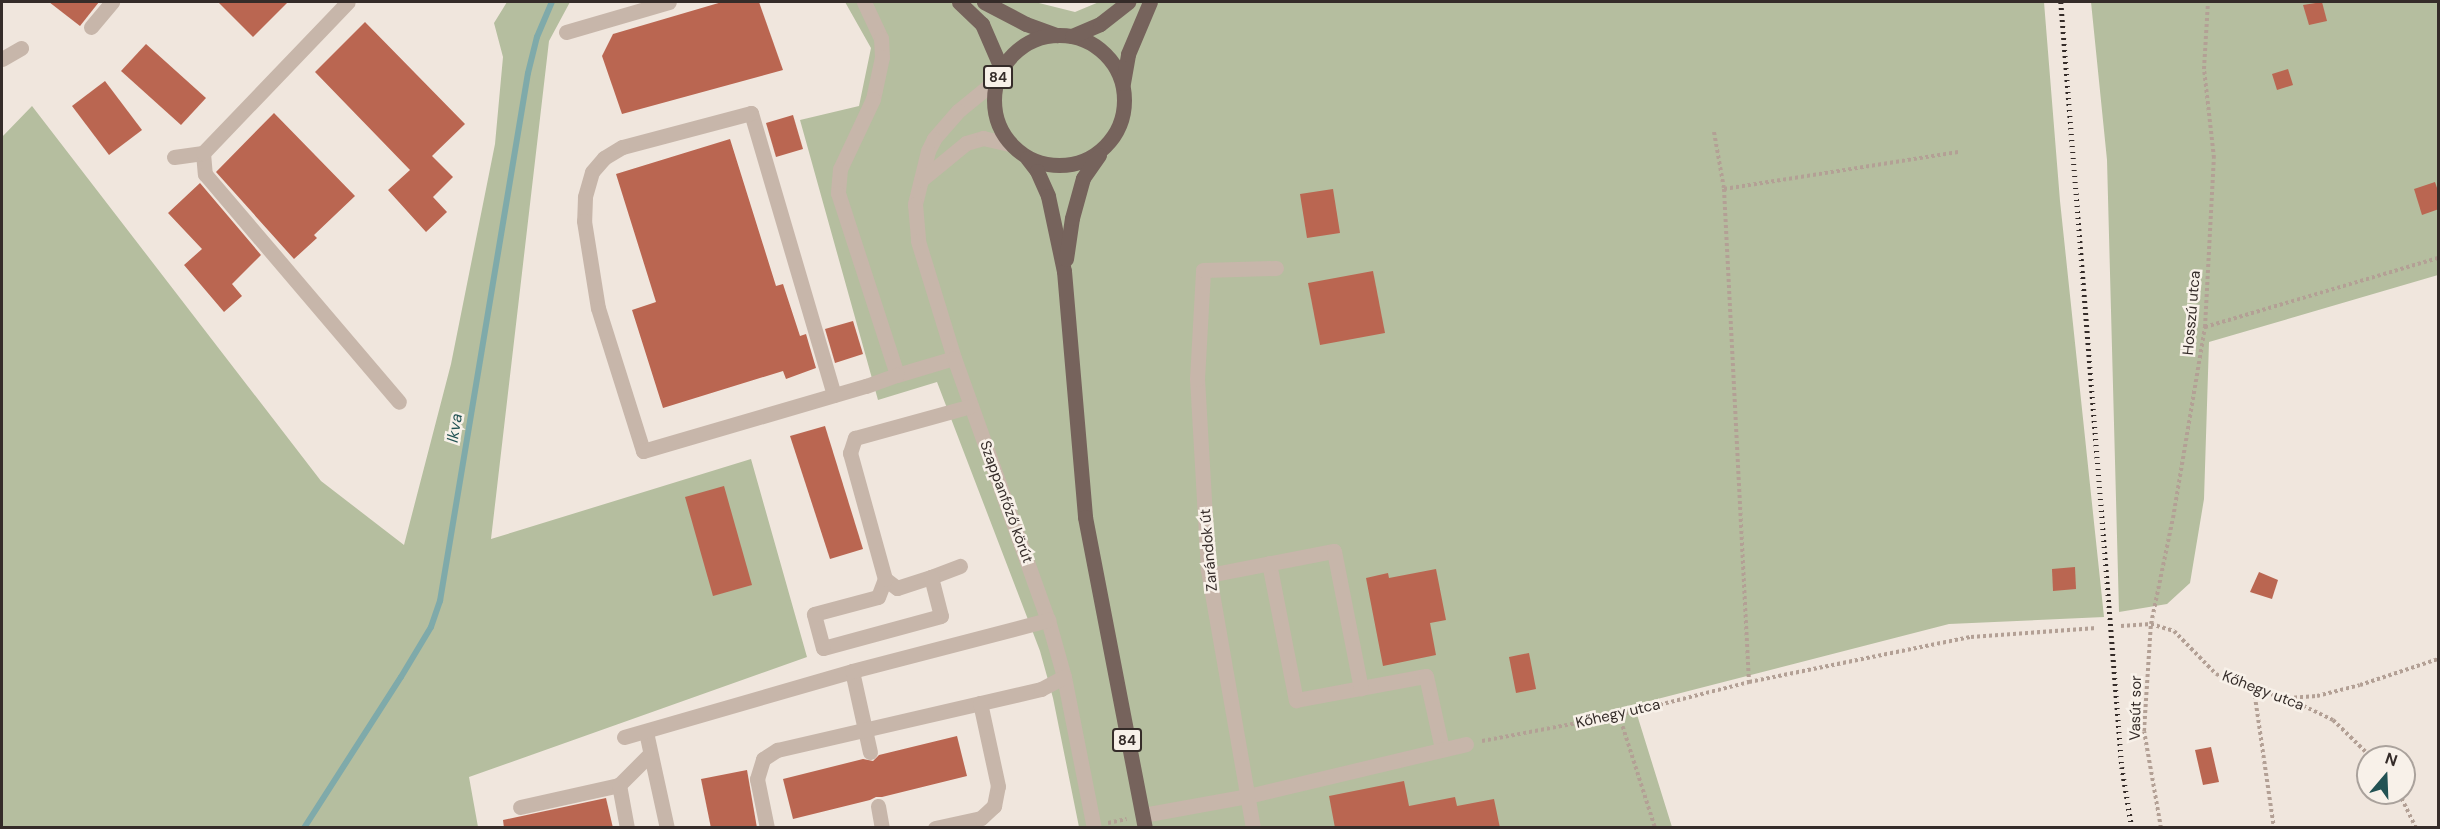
<!DOCTYPE html>
<html>
<head>
<meta charset="utf-8">
<style>
  body { margin:0 }
  #map { position:relative; width:2440px; height:829px; overflow:hidden; background:#f0e6dd; font-family:"DM Sans",sans-serif }
  div>[style] { position:absolute }
  .green>* { inset:0; background:#b5be9f }
  .stream>* { height:6px; margin:-3px; padding:0 3px; transform-origin:3px; border-radius:3px; background:#7faaaa }
  .building>* { inset:0; background:#ba6651 }
  .path>* { height:4px; margin-top:-2px; transform-origin:0; background:repeating-linear-gradient(90deg,#b3a095 0 3px,transparent 0 6px) }
  .minor>* { height:15px; margin:-7.5px; padding:0 7.5px; transform-origin:7.5px; border-radius:7.5px; background:#c7b6aa }
  .major>* { height:15px; margin:-7.5px; padding:0 7.5px; transform-origin:7.5px; border-radius:7.5px; background:#76635c }
  .major>.ring { margin:-7.5px; padding:0; box-sizing:content-box; background:none; border:15px solid #76635c; border-radius:50% }
  .rail>* { height:4.5px; margin-top:-2.25px; transform-origin:0; background:repeating-linear-gradient(90deg,#352c29 0 1.5px,transparent 0 6px) }
  span { translate:-50% -50%; white-space:nowrap; text-align:center; line-height:1.15; -webkit-text-stroke:5px #f8f1e9; paint-order:stroke }
  .shield-label span { padding:2px 4px; background:#f8f1e9; border:2px solid; border-radius:4px; -webkit-text-stroke-width:0 }
  .shield-label { font-size:14px; color:#352c29; font-weight:700 }
  .street-label { font-size:15px; color:#352c29 }
  .water-label { font-size:16px; color:#225253; font-style:italic }
  .frame { position:absolute; inset:0; border:3px solid #352c29; pointer-events:none }
  .north { position:absolute; left:2356px; top:745px; width:60px; height:60px; box-sizing:border-box; background:#f8f1e9; border:2px solid #aaa29c; border-radius:50%; rotate:19deg; font-size:16px; font-weight:700; line-height:24px; text-align:center; color:#352c29 }
  .north::after { content:''; display:block; margin:auto; width:21px; height:27px; background:#225253; clip-path:polygon(50% 0,100% 100%,50% 72%,0 100%) }
</style>
</head>
<body>
<div id="map">
  <div class="green">
    <div style="clip-path:polygon(507px 2px,570px 2px,549px 41px,491px 539px,751px 459px,807px 657px,469px 777px,478px 827px,2px 828px,2px 137px,32px 106px,321px 481px,404px 545px,451px 364px,495px 144px,503px 57px,494px 23px)"></div>
    <div style="clip-path:polygon(845px 2px,1035px 2px,1075px 12px,1099px 2px,2044px 2px,2060px 201px,2104px 617px,1949px 624px,1634px 705px,1672px 827px,1079px 827px,1053px 698px,1040px 651px,937px 382px,878px 400px,800px 120px,859px 106px,871px 48px)"></div>
    <div style="clip-path:polygon(2091px 2px,2438px 2px,2438px 275px,2209px 342px,2204px 499px,2190px 583px,2167px 604px,2119px 612px,2107px 160px)"></div>
  </div>
  <div class="stream">
    <div style="left:304px;top:828px;width:179px;rotate:-57.3deg"></div>
    <div style="left:401px;top:677px;width:58px;rotate:-59deg"></div>
    <div style="left:431px;top:627px;width:28px;rotate:-71deg"></div>
    <div style="left:440px;top:601px;width:535px;rotate:-80.54deg"></div>
    <div style="left:528px;top:73px;width:37px;rotate:-76deg"></div>
    <div style="left:537px;top:37px;width:38px;rotate:-67deg"></div>
  </div>
  <div class="building">
    <div style="clip-path:polygon(49px 2px,99px 2px,80px 26px)"></div>
    <div style="clip-path:polygon(218px 2px,288px 2px,253px 37px)"></div>
    <div style="clip-path:polygon(722px 2px,759px 2px,783px 70px,622px 114px,602px 56px,613px 34px)"></div>
    <div style="clip-path:polygon(2322px 2px,2327px 21px,2309px 25px,2303px 5px)"></div>
    <div style="clip-path:polygon(365px 22px,465px 124px,432px 156px,453px 177px,433px 197px,447px 212px,426px 232px,388px 190px,410px 170px,315px 72px)"></div>
    <div style="clip-path:polygon(146px 44px,206px 98px,181px 125px,121px 71px)"></div>
    <div style="clip-path:polygon(2288px 69px,2293px 85px,2277px 90px,2272px 74px)"></div>
    <div style="clip-path:polygon(105px 81px,142px 130px,109px 155px,72px 106px)"></div>
    <div style="clip-path:polygon(274px 113px,355px 196px,314px 235px,317px 238px,294px 259px,216px 172px)"></div>
    <div style="clip-path:polygon(793px 115px,803px 149px,776px 157px,766px 123px)"></div>
    <div style="clip-path:polygon(730px 139px,776px 286px,783px 284px,800px 336px,806px 334px,816px 368px,786px 379px,783px 371px,663px 408px,632px 310px,656px 302px,616px 174px)"></div>
    <div style="clip-path:polygon(2435px 182px,2439px 194px,2439px 209px,2422px 215px,2414px 189px)"></div>
    <div style="clip-path:polygon(200px 183px,261px 255px,232px 284px,242px 296px,224px 312px,184px 265px,202px 249px,168px 213px)"></div>
    <div style="clip-path:polygon(1333px 189px,1340px 233px,1307px 238px,1300px 194px)"></div>
    <div style="clip-path:polygon(1373px 271px,1385px 333px,1320px 345px,1308px 283px)"></div>
    <div style="clip-path:polygon(853px 321px,863px 354px,835px 363px,825px 329px)"></div>
    <div style="clip-path:polygon(825px 426px,863px 549px,830px 559px,790px 436px)"></div>
    <div style="clip-path:polygon(724px 486px,752px 585px,713px 596px,685px 497px)"></div>
    <div style="clip-path:polygon(2075px 567px,2076px 589px,2053px 591px,2052px 569px)"></div>
    <div style="clip-path:polygon(1436px 569px,1446px 620px,1430px 623px,1436px 655px,1383px 666px,1366px 578px,1388px 573px,1389px 578px)"></div>
    <div style="clip-path:polygon(2259px 572px,2278px 580px,2272px 599px,2250px 592px)"></div>
    <div style="clip-path:polygon(1529px 653px,1536px 689px,1516px 693px,1509px 657px)"></div>
    <div style="clip-path:polygon(957px 736px,967px 776px,882px 797px,876px 797px,870px 800px,793px 819px,783px 779px,863px 759px,873px 761px,879px 755px)"></div>
    <div style="clip-path:polygon(2211px 747px,2219px 782px,2203px 785px,2195px 750px)"></div>
    <div style="clip-path:polygon(747px 770px,757px 828px,711px 828px,701px 779px)"></div>
    <div style="clip-path:polygon(1404px 781px,1409px 806px,1455px 797px,1457px 806px,1494px 799px,1500px 828px,1335px 828px,1329px 796px)"></div>
    <div style="clip-path:polygon(606px 798px,613px 828px,504px 828px,503px 820px)"></div>
  </div>
  <div class="path">
    <div style="left:1714px;top:132px;width:58px;rotate:80deg"></div>
    <div style="left:1724px;top:189px;width:494px;rotate:87.1deg"></div>
    <div style="left:1724px;top:189px;width:237px;rotate:-9deg"></div>
    <div style="left:2205px;top:327px;width:243px;rotate:-16.5deg"></div>
    <div style="left:2121px;top:626px;width:30px;rotate:-4deg"></div>
    <div style="left:2151px;top:624px;width:24px;rotate:17deg"></div>
    <div style="left:2174px;top:631px;width:60px;rotate:45.7deg"></div>
    <div style="left:2216px;top:674px;width:41px;rotate:22.8deg"></div>
    <div style="left:2254px;top:690px;width:34px;rotate:14deg"></div>
    <div style="left:2287px;top:698px;width:51px;rotate:25.6deg"></div>
    <div style="left:2333px;top:720px;width:53px;rotate:44.2deg"></div>
    <div style="left:2254px;top:690px;width:139px;rotate:81.8deg"></div>
    <div style="left:2288px;top:698px;width:29px;rotate:-4deg"></div>
    <div style="left:2317px;top:696px;width:44px;rotate:-14.3deg"></div>
    <div style="left:2360px;top:685px;width:82px;rotate:-18.4deg"></div>
    <div style="left:1619px;top:715px;width:119px;rotate:72.3deg"></div>
    <div style="left:1482px;top:741px;width:139px;rotate:-10.7deg"></div>
    <div style="left:1619px;top:715px;width:134px;rotate:-14.2deg"></div>
    <div style="left:1749px;top:682px;width:227px;rotate:-11.5deg"></div>
    <div style="left:1971px;top:637px;width:126px;rotate:-4.1deg"></div>
    <div style="left:2399px;top:793px;width:39px;rotate:64deg"></div>
    <div style="left:1108px;top:823px;width:19px;rotate:-12deg"></div>
    <div style="left:2161px;top:828px;width:98px;rotate:-99.9deg"></div>
    <div style="left:2144px;top:731px;width:107px;rotate:-86.3deg"></div>
    <div style="left:2151px;top:624px;width:108px;rotate:-78.3deg"></div>
    <div style="left:2173px;top:518px;width:194px;rotate:-80.5deg"></div>
    <div style="left:2205px;top:327px;width:169px;rotate:-87deg"></div>
    <div style="left:2214px;top:158px;width:90px;rotate:-96.4deg"></div>
    <div style="left:2204px;top:69px;width:67px;rotate:-86.6deg"></div>
  </div>
  <div class="minor">
    <div style="left:864px;top:2px;width:40px;rotate:65deg"></div>
    <div style="left:881px;top:38px;width:19px;rotate:87deg"></div>
    <div style="left:882px;top:57px;width:43px;rotate:102.1deg"></div>
    <div style="left:873px;top:99px;width:77px;rotate:115.2deg"></div>
    <div style="left:840px;top:169px;width:24px;rotate:95deg"></div>
    <div style="left:838px;top:193px;width:191px;rotate:72deg"></div>
    <div style="left:897px;top:375px;width:59px;rotate:-16.6deg"></div>
    <div style="left:91px;top:27px;width:33px;rotate:-50deg"></div>
    <div style="left:566px;top:32px;width:107px;rotate:-16.2deg"></div>
    <div style="left:2px;top:59px;width:22px;rotate:-30deg"></div>
    <div style="left:996px;top:80px;width:49px;rotate:140.8deg"></div>
    <div style="left:958px;top:111px;width:37px;rotate:131deg"></div>
    <div style="left:934px;top:139px;width:13px;rotate:117deg"></div>
    <div style="left:928px;top:151px;width:55px;rotate:103.8deg"></div>
    <div style="left:915px;top:204px;width:37px;rotate:85deg"></div>
    <div style="left:918px;top:241px;width:122px;rotate:72.9deg"></div>
    <div style="left:954px;top:358px;width:278px;rotate:70.3deg"></div>
    <div style="left:1048px;top:620px;width:59px;rotate:74.3deg"></div>
    <div style="left:1064px;top:677px;width:154px;rotate:78.8deg"></div>
    <div style="left:203px;top:153px;width:21px;rotate:85deg"></div>
    <div style="left:205px;top:174px;width:299px;rotate:49.6deg"></div>
    <div style="left:174px;top:157px;width:29px;rotate:-8deg"></div>
    <div style="left:203px;top:153px;width:209px;rotate:-46.2deg"></div>
    <div style="left:921px;top:180px;width:58px;rotate:-39.4deg"></div>
    <div style="left:966px;top:143px;width:18px;rotate:-16deg"></div>
    <div style="left:983px;top:138px;width:28px;rotate:13deg"></div>
    <div style="left:834px;top:395px;width:294px;rotate:-106.4deg"></div>
    <div style="left:751px;top:113px;width:133px;rotate:165.2deg"></div>
    <div style="left:622px;top:147px;width:21px;rotate:149deg"></div>
    <div style="left:604px;top:158px;width:18px;rotate:131deg"></div>
    <div style="left:592px;top:172px;width:26px;rotate:106deg"></div>
    <div style="left:585px;top:197px;width:24px;rotate:92deg"></div>
    <div style="left:584px;top:221px;width:88px;rotate:80.9deg"></div>
    <div style="left:598px;top:308px;width:150px;rotate:72.5deg"></div>
    <div style="left:643px;top:451px;width:232px;rotate:-16.3deg"></div>
    <div style="left:866px;top:386px;width:33px;rotate:-20deg"></div>
    <div style="left:1269px;top:563px;width:140px;rotate:78.9deg"></div>
    <div style="left:1296px;top:700px;width:132px;rotate:-10.5deg"></div>
    <div style="left:1426px;top:676px;width:75px;rotate:77.6deg"></div>
    <div style="left:1209px;top:575px;width:127px;rotate:-10.9deg"></div>
    <div style="left:1334px;top:551px;width:140px;rotate:78.9deg"></div>
    <div style="left:931px;top:577px;width:31px;rotate:-21deg"></div>
    <div style="left:885px;top:579px;width:15px;rotate:37deg"></div>
    <div style="left:897px;top:588px;width:36px;rotate:-18deg"></div>
    <div style="left:931px;top:577px;width:40px;rotate:75.6deg"></div>
    <div style="left:941px;top:616px;width:122px;rotate:164.8deg"></div>
    <div style="left:823px;top:648px;width:35px;rotate:-105deg"></div>
    <div style="left:814px;top:614px;width:66px;rotate:-14.9deg"></div>
    <div style="left:878px;top:597px;width:19px;rotate:-69deg"></div>
    <div style="left:885px;top:579px;width:131px;rotate:-105.5deg"></div>
    <div style="left:850px;top:453px;width:16px;rotate:-72deg"></div>
    <div style="left:855px;top:438px;width:120px;rotate:-15.4deg"></div>
    <div style="left:852px;top:671px;width:83px;rotate:77.5deg"></div>
    <div style="left:646px;top:732px;width:98px;rotate:77.7deg"></div>
    <div style="left:624px;top:737px;width:237px;rotate:-16.1deg"></div>
    <div style="left:852px;top:671px;width:203px;rotate:-14.6deg"></div>
    <div style="left:878px;top:806px;width:22px;rotate:80deg"></div>
    <div style="left:520px;top:807px;width:101px;rotate:-12.5deg"></div>
    <div style="left:1143px;top:815px;width:107px;rotate:-10.3deg"></div>
    <div style="left:1248px;top:796px;width:224px;rotate:-13.4deg"></div>
    <div style="left:627px;top:828px;width:44px;rotate:-100.5deg"></div>
    <div style="left:619px;top:785px;width:44px;rotate:-45deg"></div>
    <div style="left:767px;top:828px;width:50px;rotate:-101.5deg"></div>
    <div style="left:757px;top:779px;width:21px;rotate:-73deg"></div>
    <div style="left:763px;top:759px;width:17px;rotate:-33deg"></div>
    <div style="left:777px;top:750px;width:271px;rotate:-13deg"></div>
    <div style="left:1041px;top:689px;width:26px;rotate:-28deg"></div>
    <div style="left:935px;top:828px;width:47px;rotate:-12.3deg"></div>
    <div style="left:981px;top:818px;width:18px;rotate:-43deg"></div>
    <div style="left:994px;top:806px;width:20px;rotate:-79deg"></div>
    <div style="left:998px;top:786px;width:85px;rotate:-102.2deg"></div>
    <div style="left:1253px;top:828px;width:263px;rotate:-99.9deg"></div>
    <div style="left:1208px;top:569px;width:190px;rotate:-93.3deg"></div>
    <div style="left:1197px;top:379px;width:109px;rotate:-86.8deg"></div>
    <div style="left:1203px;top:270px;width:73px;rotate:-1.6deg"></div>
  </div>
  <div class="major">
    <div style="left:959px;top:2px;width:32px;rotate:44deg"></div>
    <div style="left:982px;top:24px;width:48px;rotate:66.6deg"></div>
    <div style="left:984px;top:2px;width:47px;rotate:27.6deg"></div>
    <div style="left:1026px;top:24px;width:33px;rotate:20deg"></div>
    <div class="ring" style="left:994px;top:35px;width:115px;height:115px"></div>
    <div style="left:1072px;top:36px;width:30px;rotate:-23deg"></div>
    <div style="left:1100px;top:24px;width:36px;rotate:-38deg"></div>
    <div style="left:1123px;top:83px;width:29px;rotate:-80deg"></div>
    <div style="left:1128px;top:54px;width:56px;rotate:-67.1deg"></div>
    <div style="left:1027px;top:158px;width:16px;rotate:52deg"></div>
    <div style="left:1037px;top:171px;width:27px;rotate:66deg"></div>
    <div style="left:1048px;top:196px;width:77px;rotate:78deg"></div>
    <div style="left:1064px;top:271px;width:247px;rotate:85.1deg"></div>
    <div style="left:1085px;top:517px;width:317px;rotate:79.1deg"></div>
    <div style="left:1066px;top:259px;width:41px;rotate:-81.7deg"></div>
    <div style="left:1072px;top:218px;width:41px;rotate:-74.6deg"></div>
    <div style="left:1083px;top:178px;width:28px;rotate:-55deg"></div>
  </div>
  <div class="rail">
    <div style="left:2061px;top:2px;width:767px;rotate:85.44deg"></div>
    <div style="left:2122px;top:767px;width:62px;rotate:80.7deg"></div>
  </div>
  <div class="shield-label">
    <span style="left:998px;top:77px">84</span>
    <span style="left:1127px;top:740px">84</span>
  </div>
  <div class="street-label">
    <span style="left:2192px;top:313px;rotate:-85deg">Hosszú utca</span>
    <span style="left:1006px;top:502px;rotate:70deg">Szappanfőző körút</span>
    <span style="left:1209px;top:550px;rotate:-95deg">Zarándok út</span>
    <span style="left:2263px;top:691px;rotate:21deg">Kőhegy utca</span>
    <span style="left:2136px;top:708px;rotate:-89deg">Vasút sor</span>
    <span style="left:1618px;top:714px;rotate:-13deg">Kőhegy utca</span>
  </div>
  <div class="water-label">
    <span style="left:455px;top:428px;rotate:-81deg">Ikva</span>
  </div>
  <div class="frame"></div>
  <div class="north">N</div>
</div>
</body>
</html>
